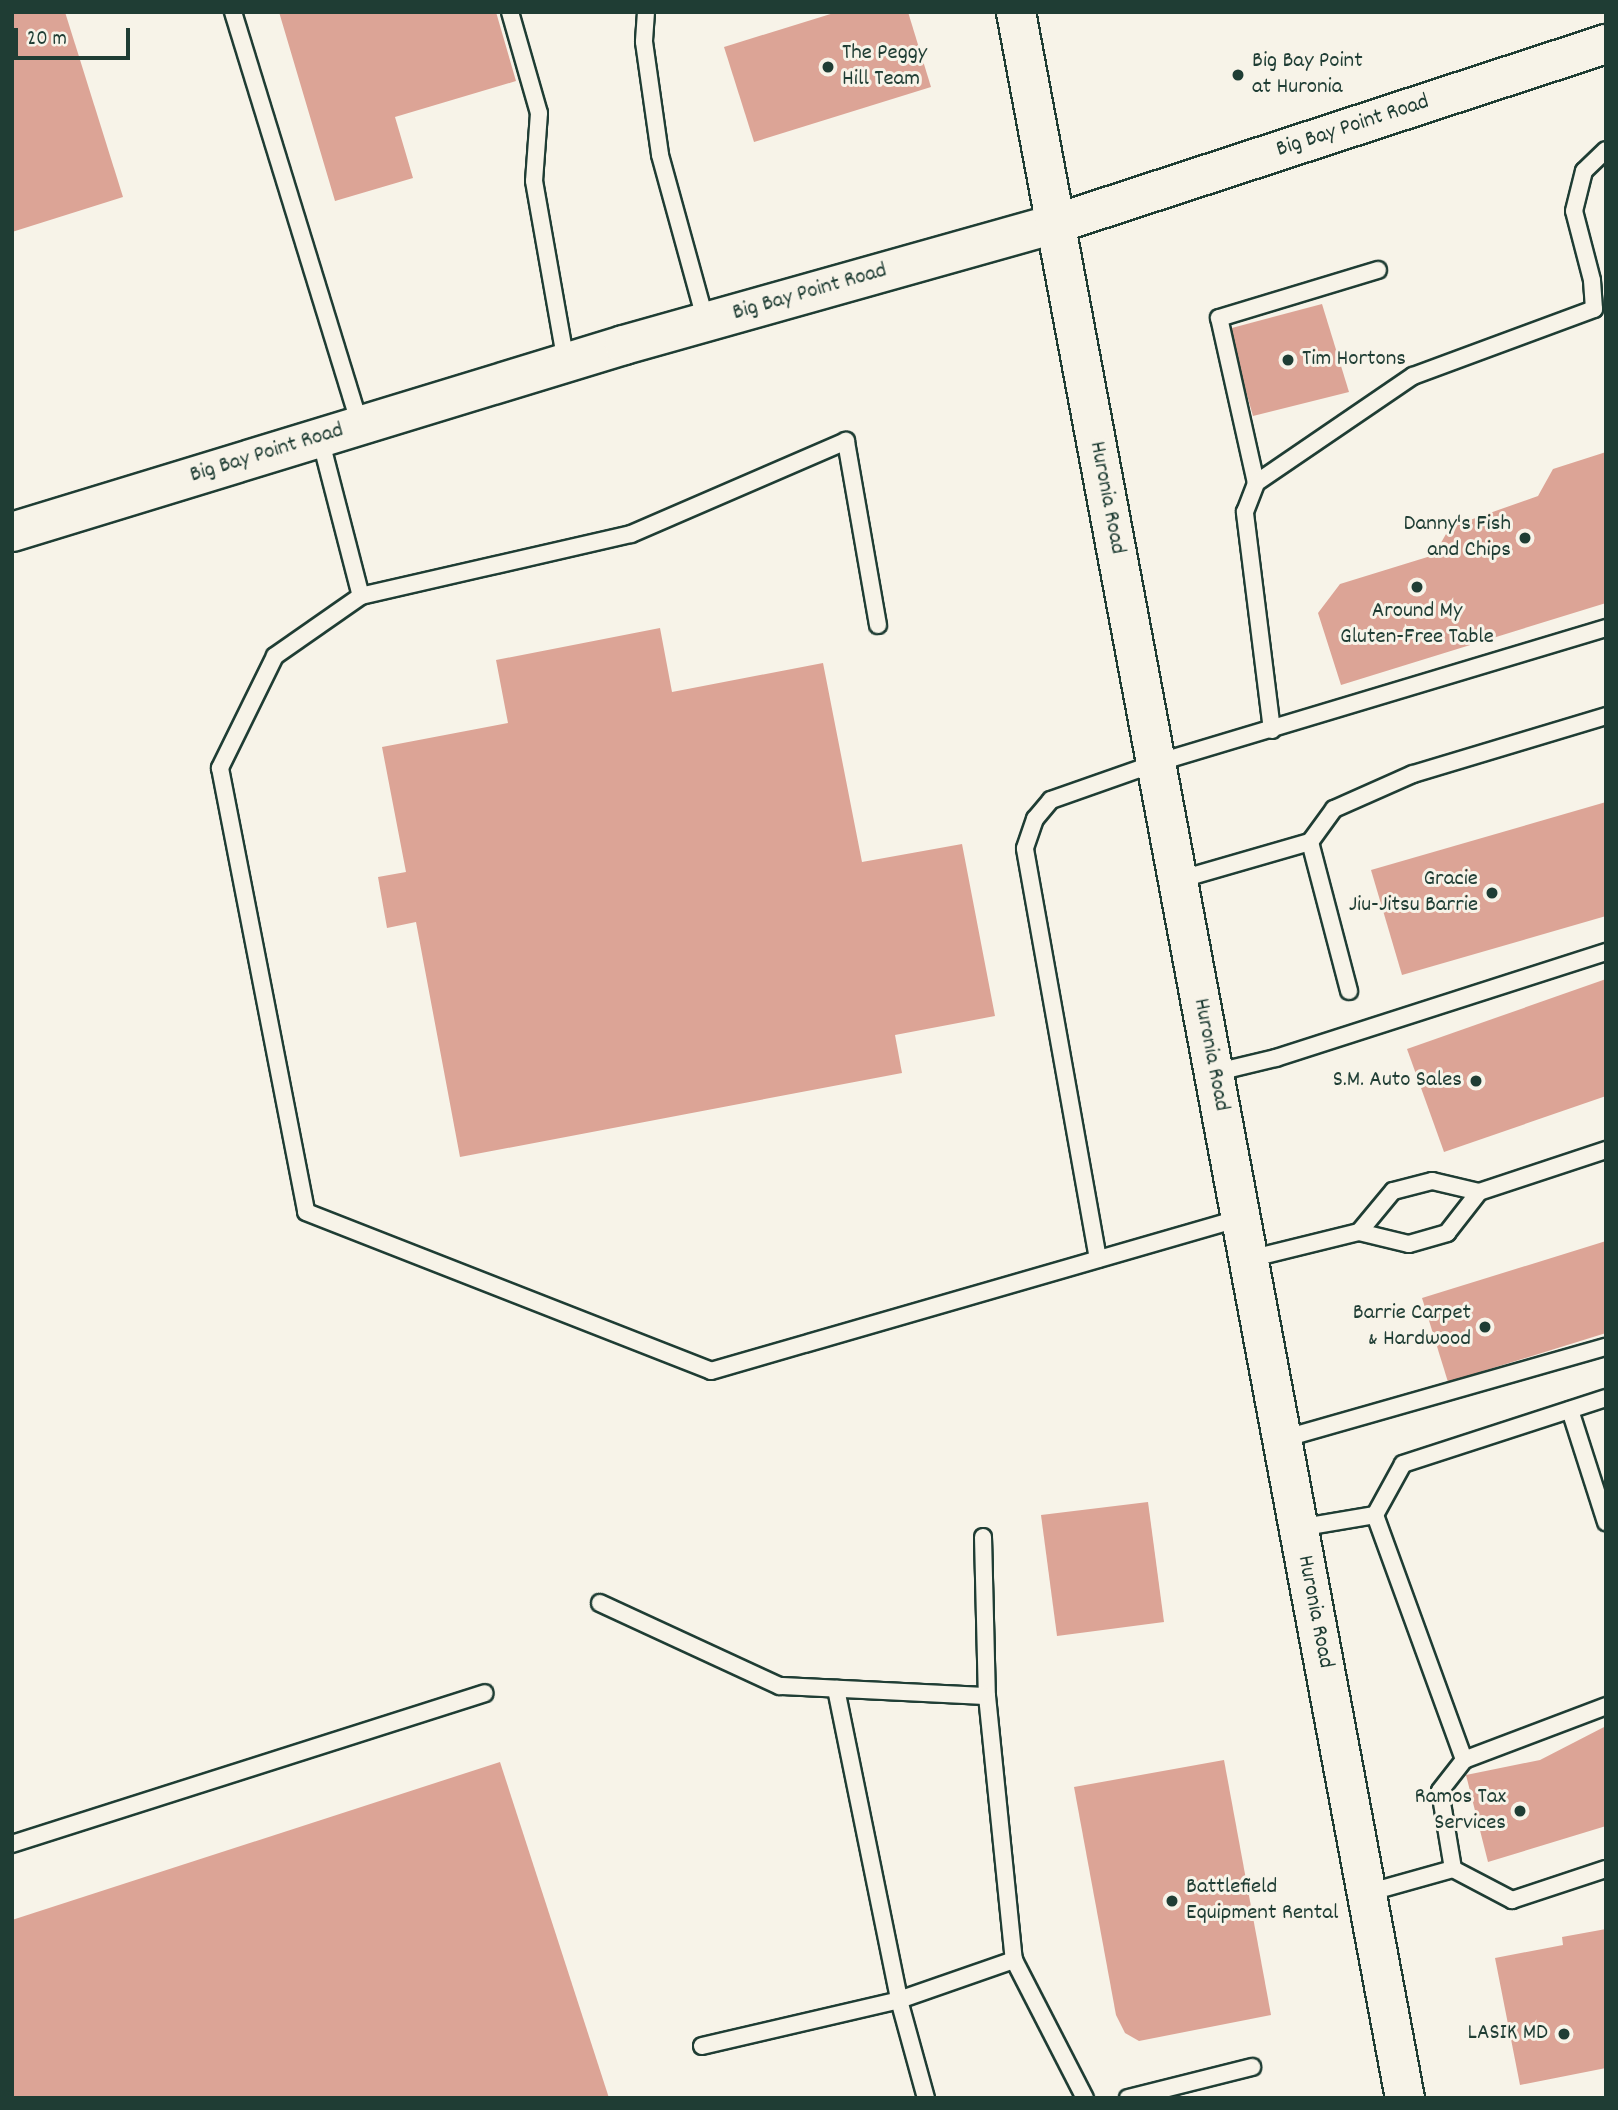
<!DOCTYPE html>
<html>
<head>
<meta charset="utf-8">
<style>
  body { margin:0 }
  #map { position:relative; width:1618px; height:2110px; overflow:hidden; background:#f7f3e8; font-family:Dekko,sans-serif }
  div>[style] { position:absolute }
  .building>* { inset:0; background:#dca496 }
  .roads { filter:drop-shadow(2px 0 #1f3d34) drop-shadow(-2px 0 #1f3d34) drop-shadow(0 2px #1f3d34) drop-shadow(0 -2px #1f3d34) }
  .service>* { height:16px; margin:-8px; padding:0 8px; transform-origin:8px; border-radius:8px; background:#f7f3e8 }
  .tertiary>* { height:38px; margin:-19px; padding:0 19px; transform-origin:19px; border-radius:19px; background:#f7f3e8 }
  .secondary>* { height:38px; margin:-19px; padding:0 19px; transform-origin:19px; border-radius:19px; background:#f7f3e8 }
  .dots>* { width:19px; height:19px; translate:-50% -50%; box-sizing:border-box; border:4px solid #f7f3e8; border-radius:50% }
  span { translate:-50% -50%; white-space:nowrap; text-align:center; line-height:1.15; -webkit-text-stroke:6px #f7f3e8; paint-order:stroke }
  .poi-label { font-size:23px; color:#1f3d34 }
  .left { translate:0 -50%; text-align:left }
  .right { translate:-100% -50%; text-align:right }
  .street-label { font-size:23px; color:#1f3d34 }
  .frame { position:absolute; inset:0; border:14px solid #1f3d34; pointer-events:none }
  .scale { position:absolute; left:14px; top:28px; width:116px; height:32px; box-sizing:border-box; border:4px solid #1f3d34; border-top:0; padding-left:9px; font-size:21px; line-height:24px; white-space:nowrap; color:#1f3d34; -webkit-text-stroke:5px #f7f3e8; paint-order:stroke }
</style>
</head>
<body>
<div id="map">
  <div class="building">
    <div style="clip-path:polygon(12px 12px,65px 12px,123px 197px,12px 232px)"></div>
    <div style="clip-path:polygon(279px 12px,496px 12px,516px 81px,395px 117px,413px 178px,335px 201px)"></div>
    <div style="clip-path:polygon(837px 12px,908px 12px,931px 87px,754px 142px,724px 47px)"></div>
    <div style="clip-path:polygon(1322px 304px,1349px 392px,1253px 416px,1228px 329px)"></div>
    <div style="clip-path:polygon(1606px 452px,1606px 603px,1341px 685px,1318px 613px,1340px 584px,1434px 555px,1450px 527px,1538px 496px,1553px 469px)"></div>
    <div style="clip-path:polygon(660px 628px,672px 692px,823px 663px,862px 862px,962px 844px,995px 1016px,895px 1035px,902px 1073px,460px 1157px,416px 922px,387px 928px,378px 877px,406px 872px,382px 747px,508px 723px,496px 660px)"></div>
    <div style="clip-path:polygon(1606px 802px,1606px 916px,1402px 975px,1371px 870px)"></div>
    <div style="clip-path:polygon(1606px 979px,1606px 1096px,1444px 1152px,1407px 1049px)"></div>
    <div style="clip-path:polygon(1606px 1241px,1606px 1333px,1448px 1382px,1422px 1298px)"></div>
    <div style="clip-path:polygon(1148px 1502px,1164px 1622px,1057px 1636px,1041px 1515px)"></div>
    <div style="clip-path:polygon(1606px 1726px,1606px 1826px,1488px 1862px,1466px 1775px,1540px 1760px)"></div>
    <div style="clip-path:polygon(1224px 1760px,1271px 2015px,1139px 2041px,1125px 2033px,1116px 2015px,1074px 1787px)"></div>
    <div style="clip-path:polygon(500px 1762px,609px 2098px,12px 2098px,12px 1920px)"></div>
    <div style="clip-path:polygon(1606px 1929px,1606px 2068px,1520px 2085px,1495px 1958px,1563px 1945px,1562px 1937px)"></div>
  </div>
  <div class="roads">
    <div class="service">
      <div style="left:233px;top:12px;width:432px;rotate:72.9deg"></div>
      <div style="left:510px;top:12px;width:105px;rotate:74deg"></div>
      <div style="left:539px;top:113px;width:68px;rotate:94.2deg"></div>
      <div style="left:534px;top:181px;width:184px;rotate:80deg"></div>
      <div style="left:646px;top:12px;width:30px;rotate:94deg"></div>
      <div style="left:644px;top:42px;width:114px;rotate:81.9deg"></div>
      <div style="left:660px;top:155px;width:173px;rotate:74.6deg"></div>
      <div style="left:320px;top:438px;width:163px;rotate:75.5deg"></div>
      <div style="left:1256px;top:483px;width:169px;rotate:-102.6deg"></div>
      <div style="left:1219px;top:318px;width:166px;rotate:-16.8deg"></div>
      <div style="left:878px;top:625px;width:187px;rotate:-99.9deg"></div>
      <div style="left:846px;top:441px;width:234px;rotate:156.6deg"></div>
      <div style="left:631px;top:534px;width:277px;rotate:167.1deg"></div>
      <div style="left:361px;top:596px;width:105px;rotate:145.1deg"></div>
      <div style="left:275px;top:656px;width:125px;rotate:116.2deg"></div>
      <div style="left:220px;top:768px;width:452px;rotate:79deg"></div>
      <div style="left:306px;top:1212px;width:435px;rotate:21.4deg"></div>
      <div style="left:711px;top:1371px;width:552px;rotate:-16.1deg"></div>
      <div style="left:1272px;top:730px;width:220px;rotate:-97.1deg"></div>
      <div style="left:1245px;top:512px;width:31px;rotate:-69deg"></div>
      <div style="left:1256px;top:483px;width:190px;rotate:-34.3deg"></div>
      <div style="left:1413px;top:376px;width:193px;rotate:-20.3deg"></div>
      <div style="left:1594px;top:309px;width:29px;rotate:-94deg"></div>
      <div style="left:1592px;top:280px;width:71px;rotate:-104.6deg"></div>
      <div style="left:1574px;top:211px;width:41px;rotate:-76deg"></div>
      <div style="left:1584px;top:171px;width:30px;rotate:-44deg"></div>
      <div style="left:1310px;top:842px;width:154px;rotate:75.3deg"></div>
      <div style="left:1178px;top:880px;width:137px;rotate:-16.1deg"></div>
      <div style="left:1310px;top:842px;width:41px;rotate:-54deg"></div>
      <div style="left:1334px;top:809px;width:86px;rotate:-23.9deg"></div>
      <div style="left:1413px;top:774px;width:202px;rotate:-16.7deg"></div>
      <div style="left:1213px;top:1073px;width:65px;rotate:-13.4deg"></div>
      <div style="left:1276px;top:1058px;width:347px;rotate:-17.8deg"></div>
      <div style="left:1479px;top:1192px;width:134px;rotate:-18.3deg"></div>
      <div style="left:1098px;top:1259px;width:417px;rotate:-100.1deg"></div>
      <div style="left:1025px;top:848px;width:31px;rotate:-71deg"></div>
      <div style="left:1035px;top:819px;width:25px;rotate:-50deg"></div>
      <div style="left:1051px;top:800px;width:111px;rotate:-19.4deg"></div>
      <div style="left:1156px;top:763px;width:470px;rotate:-16.7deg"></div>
      <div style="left:1249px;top:1259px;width:113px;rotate:-13.8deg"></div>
      <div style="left:1359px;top:1232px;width:51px;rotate:13.5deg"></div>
      <div style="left:1409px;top:1244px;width:40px;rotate:-16deg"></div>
      <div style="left:1447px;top:1233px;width:52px;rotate:-52deg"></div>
      <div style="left:1479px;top:1192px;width:48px;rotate:-166.8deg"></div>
      <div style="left:1432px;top:1181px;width:40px;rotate:165.6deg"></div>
      <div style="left:1393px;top:1191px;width:53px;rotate:129.7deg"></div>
      <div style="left:1570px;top:1410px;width:118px;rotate:72.2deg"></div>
      <div style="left:1282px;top:1439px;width:337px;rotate:-15.9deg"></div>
      <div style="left:1375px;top:1515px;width:261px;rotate:70deg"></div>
      <div style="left:1464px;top:1760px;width:39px;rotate:128deg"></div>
      <div style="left:1440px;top:1791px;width:79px;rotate:80.5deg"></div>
      <div style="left:1298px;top:1528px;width:78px;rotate:-9.6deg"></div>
      <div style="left:1375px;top:1515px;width:58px;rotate:-61.2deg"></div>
      <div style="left:1403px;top:1464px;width:213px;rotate:-18deg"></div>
      <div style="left:983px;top:1537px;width:159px;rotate:88.6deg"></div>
      <div style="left:987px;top:1696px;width:265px;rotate:84.2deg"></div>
      <div style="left:1014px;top:1960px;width:155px;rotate:62.8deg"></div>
      <div style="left:600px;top:1603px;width:198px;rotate:24.8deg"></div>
      <div style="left:780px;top:1686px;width:207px;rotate:2.8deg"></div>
      <div style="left:836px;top:1689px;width:317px;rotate:78.5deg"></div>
      <div style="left:899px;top:2000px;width:102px;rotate:74.6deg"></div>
      <div style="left:1464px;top:1760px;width:152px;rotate:-20.8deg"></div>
      <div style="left:12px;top:1844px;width:496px;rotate:-17.7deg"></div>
      <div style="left:1367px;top:1893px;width:89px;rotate:-15.6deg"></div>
      <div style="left:1453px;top:1869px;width:67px;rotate:27.7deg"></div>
      <div style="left:1512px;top:1900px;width:99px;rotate:-18.3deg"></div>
      <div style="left:702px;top:2046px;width:202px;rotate:-13.1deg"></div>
      <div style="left:899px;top:2000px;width:122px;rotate:-19.2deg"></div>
      <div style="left:1128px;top:2098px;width:128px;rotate:-14deg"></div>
    </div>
    <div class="tertiary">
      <div style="left:12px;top:532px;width:640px;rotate:-16.99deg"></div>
      <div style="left:624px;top:345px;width:448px;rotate:-15.7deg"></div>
      <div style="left:1055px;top:224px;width:580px;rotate:-18.09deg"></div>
    </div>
    <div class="secondary">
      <div style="left:1016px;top:12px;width:2122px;rotate:79.44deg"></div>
    </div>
  </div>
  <div class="dots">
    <div style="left:828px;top:67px;background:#1f3d34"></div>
    <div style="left:1238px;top:75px;background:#1f3d34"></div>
    <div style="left:1288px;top:360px;background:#1f3d34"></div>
    <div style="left:1525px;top:538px;background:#1f3d34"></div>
    <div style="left:1417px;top:587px;background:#1f3d34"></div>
    <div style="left:1492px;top:893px;background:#1f3d34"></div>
    <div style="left:1476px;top:1081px;background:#1f3d34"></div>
    <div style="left:1485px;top:1327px;background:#1f3d34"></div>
    <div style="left:1520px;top:1811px;background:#1f3d34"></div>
    <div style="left:1172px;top:1901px;background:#1f3d34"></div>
    <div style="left:1564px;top:2034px;background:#1f3d34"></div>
  </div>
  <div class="poi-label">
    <span class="left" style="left:842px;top:67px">The Peggy<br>Hill Team</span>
    <span class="left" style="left:1252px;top:75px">Big Bay Point<br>at Huronia</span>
    <span class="left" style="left:1302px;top:360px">Tim Hortons</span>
    <span class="right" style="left:1511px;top:538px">Danny's Fish<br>and Chips</span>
    <span style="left:1417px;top:625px">Around My<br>Gluten-Free Table</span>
    <span class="right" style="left:1478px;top:893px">Gracie<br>Jiu-Jitsu Barrie</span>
    <span class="right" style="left:1462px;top:1081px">S.M. Auto Sales</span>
    <span class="right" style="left:1471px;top:1327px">Barrie Carpet<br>&amp; Hardwood</span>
    <span class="right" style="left:1506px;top:1811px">Ramos Tax<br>Services</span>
    <span class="left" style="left:1186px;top:1901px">Battlefield<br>Equipment Rental</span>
    <span class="right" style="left:1548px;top:2034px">LASIK MD</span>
  </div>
  <div class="street-label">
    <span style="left:1353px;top:127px;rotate:-18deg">Big Bay Point Road</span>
    <span style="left:810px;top:293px;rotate:-16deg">Big Bay Point Road</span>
    <span style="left:267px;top:454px;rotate:-17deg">Big Bay Point Road</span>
    <span style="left:1106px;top:498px;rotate:79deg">Huronia Road</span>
    <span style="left:1210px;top:1055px;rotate:79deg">Huronia Road</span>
    <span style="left:1314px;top:1612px;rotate:79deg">Huronia Road</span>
  </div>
  <div class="frame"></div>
  <div class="scale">20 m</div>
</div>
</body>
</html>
